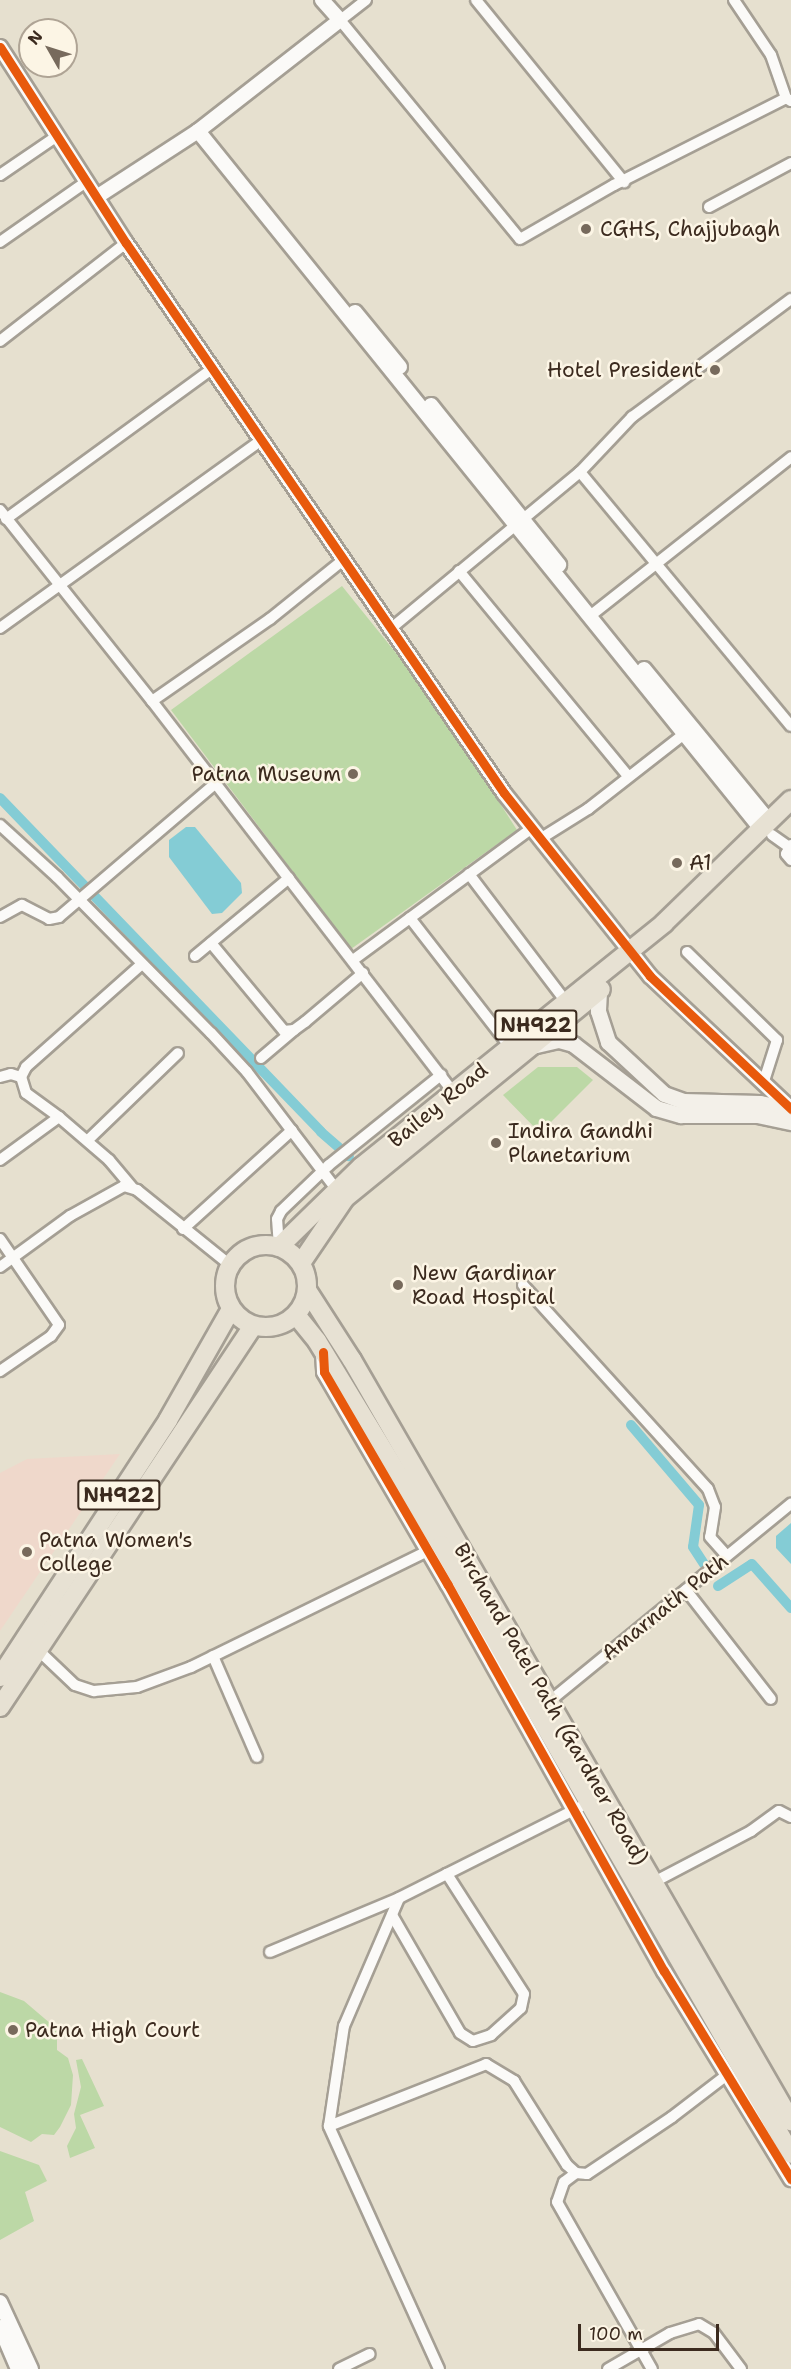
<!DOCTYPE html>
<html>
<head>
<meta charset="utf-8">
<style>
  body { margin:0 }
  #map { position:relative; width:791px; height:2369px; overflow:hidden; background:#e6e0cf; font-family:"Shantell Sans",sans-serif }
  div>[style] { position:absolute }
  .built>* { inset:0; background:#efd8cb }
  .green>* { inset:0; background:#bcd8a6 }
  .water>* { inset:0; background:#84ccd5 }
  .canal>* { height:10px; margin:-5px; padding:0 5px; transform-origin:5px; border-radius:5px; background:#84ccd5 }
  .roads { filter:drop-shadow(2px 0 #a59f94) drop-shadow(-2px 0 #a59f94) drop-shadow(0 2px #a59f94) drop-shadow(0 -2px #a59f94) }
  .minor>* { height:10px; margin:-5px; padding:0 5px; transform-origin:5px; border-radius:5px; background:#fbfaf8 }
  .tertiary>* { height:14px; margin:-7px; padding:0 7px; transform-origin:7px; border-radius:7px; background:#fbfaf8 }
  .secondary>* { height:15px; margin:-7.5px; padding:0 7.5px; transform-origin:7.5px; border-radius:7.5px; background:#f3f0e9 }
  .primary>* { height:18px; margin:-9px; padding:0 9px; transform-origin:9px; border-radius:9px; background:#e7e1d3 }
  .trunk>* { height:18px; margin:-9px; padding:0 9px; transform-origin:9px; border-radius:9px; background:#e7e1d3 }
  .trunk>.ring { margin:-9px; padding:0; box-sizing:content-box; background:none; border:18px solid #e7e1d3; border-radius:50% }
  .cycleway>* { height:9px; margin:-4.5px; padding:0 4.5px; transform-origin:4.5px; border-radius:4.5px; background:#e8590c }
  .dots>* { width:16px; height:16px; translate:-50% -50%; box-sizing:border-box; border:3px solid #fcf5e5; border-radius:50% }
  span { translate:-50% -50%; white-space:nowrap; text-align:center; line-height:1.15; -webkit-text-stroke:5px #fcf5e5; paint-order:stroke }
  .shield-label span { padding:2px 4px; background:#fcf5e5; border:2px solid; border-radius:4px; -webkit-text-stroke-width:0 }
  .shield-label { font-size:20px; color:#3b2a1e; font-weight:700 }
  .poi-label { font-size:21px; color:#3b2a1e }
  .left { translate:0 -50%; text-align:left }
  .right { translate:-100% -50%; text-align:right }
  .street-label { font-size:21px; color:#3b2a1e }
  .north { position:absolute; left:18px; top:18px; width:60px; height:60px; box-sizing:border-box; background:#fcf5e5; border:2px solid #afa495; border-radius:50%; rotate:309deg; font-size:16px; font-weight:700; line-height:24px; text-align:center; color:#3b2a1e }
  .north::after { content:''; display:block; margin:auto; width:21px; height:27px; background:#776a5c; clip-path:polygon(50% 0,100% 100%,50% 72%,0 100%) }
  .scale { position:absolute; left:578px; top:2324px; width:141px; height:27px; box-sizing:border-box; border:3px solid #3b2a1e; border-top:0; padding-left:8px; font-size:18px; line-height:21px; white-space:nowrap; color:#3b2a1e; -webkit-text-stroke:4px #fcf5e5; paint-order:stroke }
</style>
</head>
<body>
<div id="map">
  <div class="built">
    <div style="clip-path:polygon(120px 1454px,0 1631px,0 1473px,27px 1459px)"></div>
  </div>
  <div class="green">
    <div style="clip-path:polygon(342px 586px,433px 699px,517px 830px,351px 949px,171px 710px)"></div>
    <div style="clip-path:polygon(538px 1067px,577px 1067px,593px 1080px,540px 1133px,503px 1095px)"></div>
    <div style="clip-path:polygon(0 1992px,24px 2001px,51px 2024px,57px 2033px,57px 2050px,68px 2058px,73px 2075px,71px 2105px,60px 2127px,54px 2135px,42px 2134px,31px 2142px,0 2127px)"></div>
    <div style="clip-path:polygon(82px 2059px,104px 2106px,80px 2115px,95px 2148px,70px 2158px,67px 2146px,76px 2128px,74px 2114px,81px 2087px,76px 2060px)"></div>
    <div style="clip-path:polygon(0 2151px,39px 2165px,47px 2181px,25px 2192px,34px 2221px,0 2240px)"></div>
  </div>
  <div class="water">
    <div style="clip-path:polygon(186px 827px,195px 827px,241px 883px,242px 893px,222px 913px,212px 914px,169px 857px,169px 840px)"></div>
    <div style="clip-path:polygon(791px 1523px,791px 1564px,776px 1548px,776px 1536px)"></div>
  </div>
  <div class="canal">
    <div style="left:0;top:798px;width:463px;rotate:46.1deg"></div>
    <div style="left:321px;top:1132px;width:37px;rotate:41deg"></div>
    <div style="left:631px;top:1425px;width:105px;rotate:49.6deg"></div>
    <div style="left:699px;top:1505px;width:42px;rotate:98.1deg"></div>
    <div style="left:693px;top:1547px;width:20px;rotate:57deg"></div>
    <div style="left:718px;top:1586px;width:40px;rotate:-32.9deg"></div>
    <div style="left:752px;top:1564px;width:59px;rotate:48.4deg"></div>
  </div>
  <div class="roads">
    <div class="minor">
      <div style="left:366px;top:0;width:33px;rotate:142deg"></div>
      <div style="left:340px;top:20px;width:283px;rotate:50.6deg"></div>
      <div style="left:520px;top:239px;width:108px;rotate:-29.9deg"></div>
      <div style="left:614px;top:185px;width:193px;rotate:-26.8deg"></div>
      <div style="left:786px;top:98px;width:6px;rotate:31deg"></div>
      <div style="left:476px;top:0;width:235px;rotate:50.9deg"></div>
      <div style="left:734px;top:0;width:66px;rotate:56.1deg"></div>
      <div style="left:771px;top:55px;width:46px;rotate:70.8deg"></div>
      <div style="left:0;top:175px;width:69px;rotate:-34.4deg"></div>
      <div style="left:709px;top:207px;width:93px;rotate:-28.2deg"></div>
      <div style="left:0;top:242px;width:105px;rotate:-34.9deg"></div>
      <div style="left:0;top:341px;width:160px;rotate:-37.9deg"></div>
      <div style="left:580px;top:472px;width:330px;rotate:50.3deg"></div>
      <div style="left:0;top:510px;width:244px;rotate:51.5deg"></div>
      <div style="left:152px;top:701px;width:500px;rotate:52.4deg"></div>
      <div style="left:6px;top:519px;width:256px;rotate:-36.1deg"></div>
      <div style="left:459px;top:571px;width:266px;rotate:50.5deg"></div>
      <div style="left:590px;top:616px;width:256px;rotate:-38.3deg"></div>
      <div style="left:0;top:628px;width:324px;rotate:-35.7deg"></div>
      <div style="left:389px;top:630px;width:248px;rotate:-39.6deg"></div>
      <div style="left:580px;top:472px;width:76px;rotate:-46.6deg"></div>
      <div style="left:632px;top:417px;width:198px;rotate:-36.6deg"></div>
      <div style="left:152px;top:701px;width:144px;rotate:-34.8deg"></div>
      <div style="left:270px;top:619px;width:92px;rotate:-38.9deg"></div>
      <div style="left:0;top:825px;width:77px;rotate:42.4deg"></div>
      <div style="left:57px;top:877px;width:219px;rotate:45.4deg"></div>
      <div style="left:211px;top:1033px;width:53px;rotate:47.3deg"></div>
      <div style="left:247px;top:1072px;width:147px;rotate:52.7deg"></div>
      <div style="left:772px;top:835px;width:21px;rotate:35deg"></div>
      <div style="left:540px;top:839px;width:57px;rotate:-32deg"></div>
      <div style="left:588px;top:809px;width:128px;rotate:-38deg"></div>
      <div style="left:791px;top:845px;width:10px;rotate:119deg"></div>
      <div style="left:786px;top:854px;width:8px;rotate:50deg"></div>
      <div style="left:469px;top:874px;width:161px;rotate:52.8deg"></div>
      <div style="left:0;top:917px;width:25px;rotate:-29deg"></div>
      <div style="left:22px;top:905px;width:30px;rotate:27deg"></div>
      <div style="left:49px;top:919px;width:10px;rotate:-11deg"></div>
      <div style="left:59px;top:917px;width:206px;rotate:-40.5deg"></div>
      <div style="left:410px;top:918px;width:163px;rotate:52.2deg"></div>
      <div style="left:211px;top:943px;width:114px;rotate:50.3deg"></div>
      <div style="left:284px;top:1031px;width:10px;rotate:-6deg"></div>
      <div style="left:294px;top:1030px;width:14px;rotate:-36deg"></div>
      <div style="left:305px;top:1022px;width:76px;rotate:-40.2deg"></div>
      <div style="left:687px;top:952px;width:126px;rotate:44.4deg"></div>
      <div style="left:777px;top:1040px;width:43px;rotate:107.6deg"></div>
      <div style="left:195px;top:956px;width:122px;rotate:-39.7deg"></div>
      <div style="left:353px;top:960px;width:222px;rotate:-36.4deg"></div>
      <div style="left:261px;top:1058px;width:43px;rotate:-40.3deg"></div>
      <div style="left:0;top:1077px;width:11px;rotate:-15deg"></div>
      <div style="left:11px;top:1074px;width:10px;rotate:17deg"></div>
      <div style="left:59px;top:1117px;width:66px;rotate:40.7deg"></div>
      <div style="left:109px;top:1160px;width:35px;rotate:50deg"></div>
      <div style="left:88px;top:1140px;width:125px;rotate:-44deg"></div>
      <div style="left:0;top:1160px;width:73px;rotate:-36.1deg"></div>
      <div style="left:59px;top:1117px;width:41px;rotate:-144deg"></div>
      <div style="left:26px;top:1093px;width:17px;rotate:-107deg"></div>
      <div style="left:21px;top:1077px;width:11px;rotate:-63deg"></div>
      <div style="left:26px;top:1067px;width:155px;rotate:-41.6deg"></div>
      <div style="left:183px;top:1229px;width:147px;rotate:-42.2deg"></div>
      <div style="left:0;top:1239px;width:104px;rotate:55.5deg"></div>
      <div style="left:59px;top:1325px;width:14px;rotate:126deg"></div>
      <div style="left:51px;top:1336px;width:62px;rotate:145.5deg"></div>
      <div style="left:279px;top:1247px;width:28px;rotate:-94deg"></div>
      <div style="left:277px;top:1219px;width:9px;rotate:-63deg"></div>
      <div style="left:281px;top:1211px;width:66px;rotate:-43.8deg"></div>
      <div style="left:329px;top:1165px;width:144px;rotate:-38.8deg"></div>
      <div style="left:0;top:1267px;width:87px;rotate:-36.1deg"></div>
      <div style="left:70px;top:1216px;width:62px;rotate:-29.1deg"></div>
      <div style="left:124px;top:1186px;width:14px;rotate:17deg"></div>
      <div style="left:137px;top:1190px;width:119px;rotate:38.9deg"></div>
      <div style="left:523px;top:1285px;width:275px;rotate:47.8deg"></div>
      <div style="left:708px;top:1489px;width:19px;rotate:69deg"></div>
      <div style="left:715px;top:1507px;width:30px;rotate:99deg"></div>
      <div style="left:710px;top:1537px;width:25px;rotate:48deg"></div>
      <div style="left:686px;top:1590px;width:138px;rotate:52.1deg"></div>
      <div style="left:37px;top:1649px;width:52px;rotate:43.5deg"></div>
      <div style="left:75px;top:1685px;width:20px;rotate:18deg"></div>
      <div style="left:94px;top:1691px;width:43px;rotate:-5.3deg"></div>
      <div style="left:137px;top:1687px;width:58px;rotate:-20.3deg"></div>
      <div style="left:191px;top:1667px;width:271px;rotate:-26.1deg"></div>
      <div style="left:213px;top:1656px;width:110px;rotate:66.5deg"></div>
      <div style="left:545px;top:1705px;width:318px;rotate:-39.3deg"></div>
      <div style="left:654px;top:1882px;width:110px;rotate:-27.7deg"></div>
      <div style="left:751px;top:1831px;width:34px;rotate:-36deg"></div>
      <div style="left:779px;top:1811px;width:13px;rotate:27deg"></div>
      <div style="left:392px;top:1915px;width:136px;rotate:60deg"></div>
      <div style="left:460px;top:2033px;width:15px;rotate:32deg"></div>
      <div style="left:473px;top:2041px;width:19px;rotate:-18deg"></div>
      <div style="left:491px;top:2035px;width:40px;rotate:-42deg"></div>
      <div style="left:521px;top:2008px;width:14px;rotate:-78deg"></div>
      <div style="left:524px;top:1994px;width:143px;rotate:-122.7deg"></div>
      <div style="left:270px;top:1952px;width:140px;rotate:-22.7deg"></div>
      <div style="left:329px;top:2126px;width:169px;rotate:-21.5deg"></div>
      <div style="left:486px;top:2064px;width:33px;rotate:31deg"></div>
      <div style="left:514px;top:2081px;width:99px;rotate:57.8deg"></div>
      <div style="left:567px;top:2165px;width:12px;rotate:42deg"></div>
      <div style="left:576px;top:2173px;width:11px;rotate:5deg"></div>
      <div style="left:587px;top:2174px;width:102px;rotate:-33.8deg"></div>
      <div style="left:672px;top:2117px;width:69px;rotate:-37.4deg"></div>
      <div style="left:576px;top:2173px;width:15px;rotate:143deg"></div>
      <div style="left:564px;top:2182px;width:21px;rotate:109deg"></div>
      <div style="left:557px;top:2202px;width:192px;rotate:60.4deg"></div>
      <div style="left:339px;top:2369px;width:34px;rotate:-26deg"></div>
      <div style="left:439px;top:2369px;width:267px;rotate:-114.4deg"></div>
      <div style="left:329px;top:2126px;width:101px;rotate:-81.5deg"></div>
      <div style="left:344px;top:2026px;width:139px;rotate:-66.7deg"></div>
      <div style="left:399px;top:1898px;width:214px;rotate:-26.7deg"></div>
      <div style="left:608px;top:2369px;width:72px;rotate:-30.1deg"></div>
      <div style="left:670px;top:2333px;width:30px;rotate:-17deg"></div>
      <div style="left:699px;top:2324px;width:17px;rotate:31deg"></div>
      <div style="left:714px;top:2333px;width:45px;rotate:53.1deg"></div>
    </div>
    <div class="tertiary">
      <div style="left:0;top:47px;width:233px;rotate:57.3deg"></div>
      <div style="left:126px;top:243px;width:667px;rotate:55.5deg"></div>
      <div style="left:504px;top:793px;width:234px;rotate:51.4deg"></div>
      <div style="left:650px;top:976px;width:194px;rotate:43.3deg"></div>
      <div style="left:198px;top:131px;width:897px;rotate:51.11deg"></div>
      <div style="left:98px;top:196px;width:119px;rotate:-33deg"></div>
      <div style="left:198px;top:131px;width:180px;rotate:-38deg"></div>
      <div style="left:340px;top:20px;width:27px;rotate:-132deg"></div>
      <div style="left:355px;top:312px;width:71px;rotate:50.7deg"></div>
      <div style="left:431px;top:405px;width:205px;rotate:51.3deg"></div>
      <div style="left:644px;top:669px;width:197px;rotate:50.6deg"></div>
      <div style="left:323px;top:1352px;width:20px;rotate:87deg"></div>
      <div style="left:324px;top:1372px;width:246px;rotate:59.8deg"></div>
      <div style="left:448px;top:1585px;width:442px;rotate:60.8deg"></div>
      <div style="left:664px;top:1971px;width:244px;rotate:58.6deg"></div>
      <div style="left:0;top:2302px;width:74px;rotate:65.2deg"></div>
      <div style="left:0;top:2327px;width:46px;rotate:66.8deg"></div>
    </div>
    <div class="secondary">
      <div style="left:599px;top:991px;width:20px;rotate:93deg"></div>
      <div style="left:598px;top:1011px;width:33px;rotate:72deg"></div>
      <div style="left:608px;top:1042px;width:76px;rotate:42.9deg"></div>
      <div style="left:664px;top:1094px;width:20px;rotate:20deg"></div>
      <div style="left:683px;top:1101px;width:77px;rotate:1.5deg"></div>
      <div style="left:760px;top:1103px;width:32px;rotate:11deg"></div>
      <div style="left:532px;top:1046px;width:28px;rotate:-13deg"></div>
      <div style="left:559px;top:1040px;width:15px;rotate:16deg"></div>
      <div style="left:573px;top:1044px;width:105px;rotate:37.6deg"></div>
      <div style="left:656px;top:1108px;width:26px;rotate:16deg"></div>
      <div style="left:681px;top:1115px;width:76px"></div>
      <div style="left:757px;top:1115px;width:35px;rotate:12deg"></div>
    </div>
    <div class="primary">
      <div style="left:307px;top:1290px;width:83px;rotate:57.3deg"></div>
      <div style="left:352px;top:1360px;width:879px;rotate:60.02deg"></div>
      <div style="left:296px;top:1315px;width:33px;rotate:51deg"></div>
      <div style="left:317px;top:1341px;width:239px;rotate:58.7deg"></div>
      <div style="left:441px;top:1545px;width:702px;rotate:60.11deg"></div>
    </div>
    <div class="trunk">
      <div class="ring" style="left:225px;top:1245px;width:64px;height:64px"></div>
      <div style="left:279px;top:1247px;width:115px;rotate:-44.3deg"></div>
      <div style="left:361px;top:1167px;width:389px;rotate:-38.8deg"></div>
      <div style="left:664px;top:923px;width:177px;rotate:-44.1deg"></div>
      <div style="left:301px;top:1263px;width:78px;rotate:-55.9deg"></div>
      <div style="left:345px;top:1198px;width:330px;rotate:-39.2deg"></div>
      <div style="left:0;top:1677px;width:307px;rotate:-56.8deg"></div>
      <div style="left:168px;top:1420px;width:128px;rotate:-60.4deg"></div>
      <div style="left:0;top:1707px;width:457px;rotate:-56.4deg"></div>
    </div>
  </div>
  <div class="cycleway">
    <div style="left:0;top:47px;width:233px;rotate:57.3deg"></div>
    <div style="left:126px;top:243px;width:667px;rotate:55.5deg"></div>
    <div style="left:504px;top:793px;width:234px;rotate:51.4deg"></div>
    <div style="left:650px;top:976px;width:194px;rotate:43.3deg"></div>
    <div style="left:323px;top:1352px;width:20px;rotate:87deg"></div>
    <div style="left:324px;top:1372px;width:246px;rotate:59.8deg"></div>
    <div style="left:448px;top:1585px;width:442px;rotate:60.8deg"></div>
    <div style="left:664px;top:1971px;width:244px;rotate:58.6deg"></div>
  </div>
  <div class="dots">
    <div style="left:586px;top:229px;background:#776a5c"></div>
    <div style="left:715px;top:370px;background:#776a5c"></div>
    <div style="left:353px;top:774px;background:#776a5c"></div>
    <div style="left:677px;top:863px;background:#776a5c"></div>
    <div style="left:496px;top:1143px;background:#776a5c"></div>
    <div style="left:398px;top:1285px;background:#776a5c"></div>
    <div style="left:27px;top:1552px;background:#776a5c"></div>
    <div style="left:13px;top:2030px;background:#776a5c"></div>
  </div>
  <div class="shield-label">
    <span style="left:536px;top:1025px">NH922</span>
    <span style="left:119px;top:1495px">NH922</span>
  </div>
  <div class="poi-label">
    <span class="left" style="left:600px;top:229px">CGHS, Chajjubagh</span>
    <span class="right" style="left:703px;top:370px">Hotel President</span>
    <span class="right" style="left:341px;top:774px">Patna Museum</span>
    <span class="left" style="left:689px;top:863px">A1</span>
    <span class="left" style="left:508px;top:1143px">Indira Gandhi<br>Planetarium</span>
    <span class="left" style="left:412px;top:1285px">New Gardinar<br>Road Hospital</span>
    <span class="left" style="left:39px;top:1552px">Patna Women's<br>College</span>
    <span class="left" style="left:25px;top:2030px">Patna High Court</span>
  </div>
  <div class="street-label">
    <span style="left:438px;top:1105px;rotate:-39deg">Bailey Road</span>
    <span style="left:665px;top:1607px;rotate:-39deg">Amarnath Path</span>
    <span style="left:551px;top:1704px;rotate:60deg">Birchand Patel Path (Gardner Road)</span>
  </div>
  <div class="north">N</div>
  <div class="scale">100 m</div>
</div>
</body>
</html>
